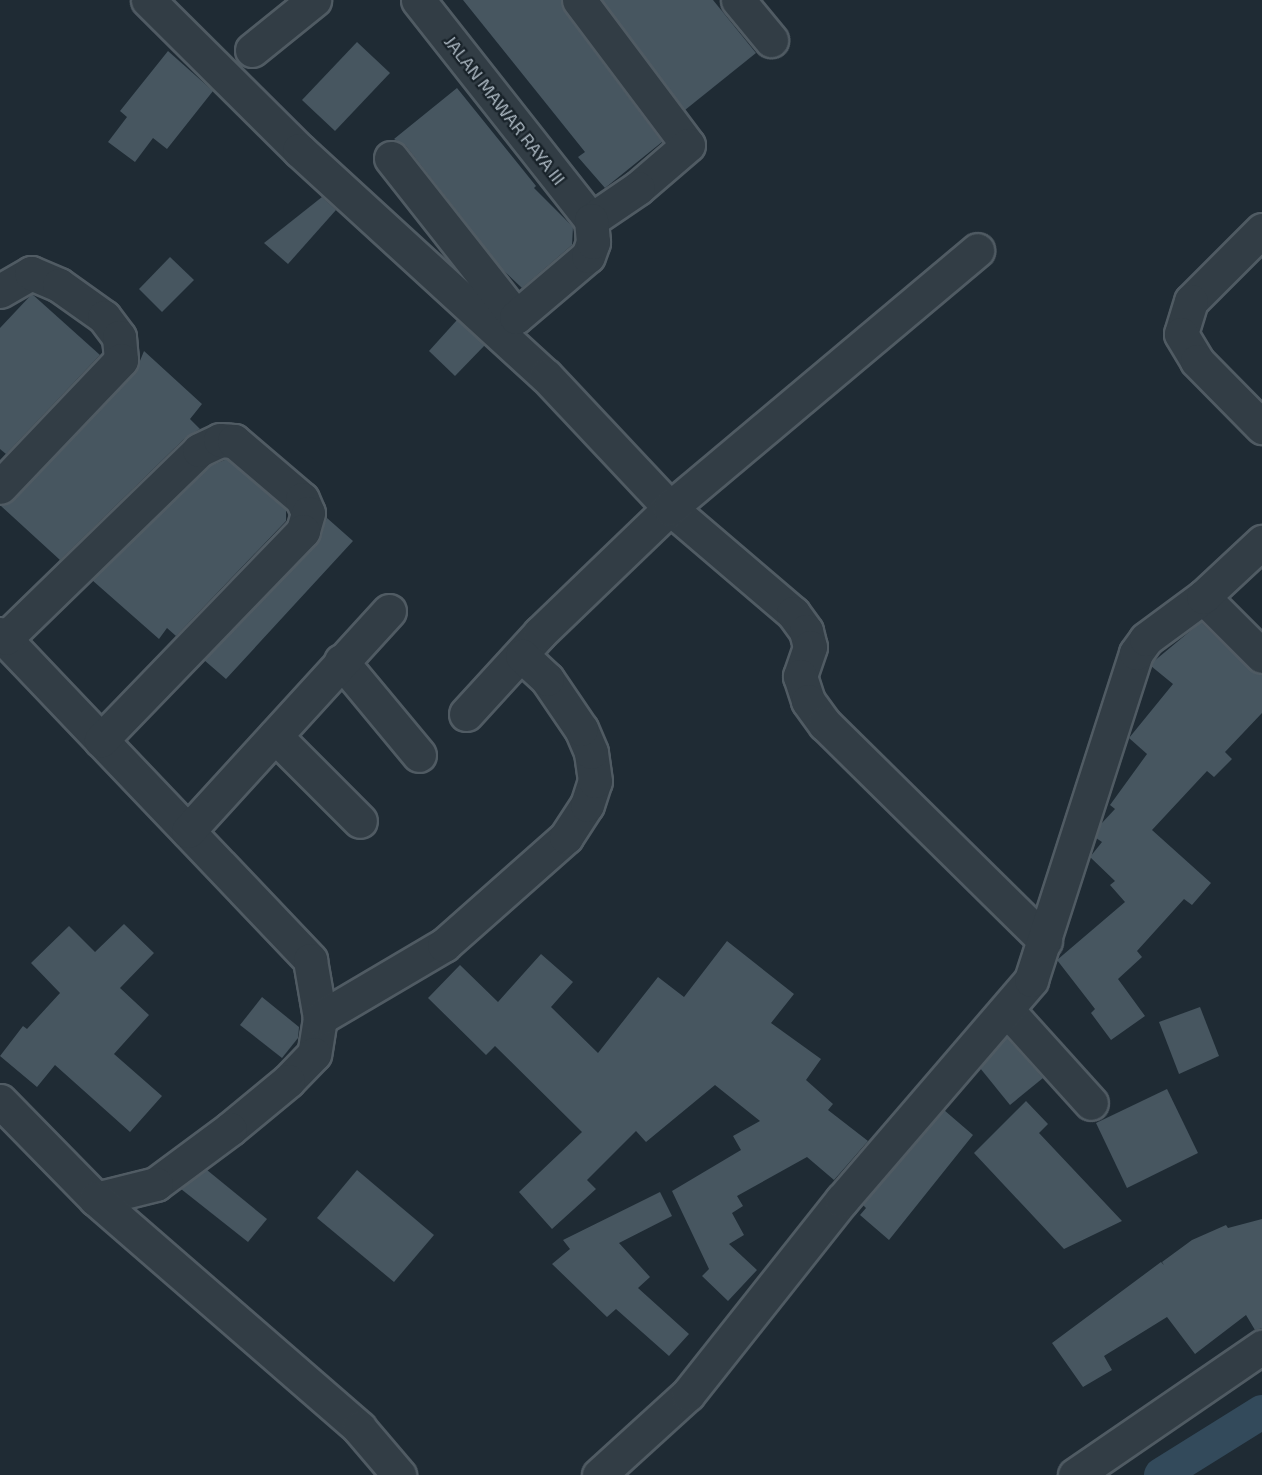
<!DOCTYPE html>
<html>
<head>
<meta charset="utf-8">
<style>
  body { margin:0 }
  #map { position:relative; width:1262px; height:1475px; overflow:hidden; background:#1f2b34; font-family:"Exo 2",sans-serif }
  div>[style] { position:absolute }
  .canal>* { height:34px; margin:-17px; padding:0 17px; transform-origin:17px; border-radius:17px; background:#334a5b }
  .building>* { inset:0; background:#475660 }
  .roads { filter:drop-shadow(2px 0 #505b63) drop-shadow(-2px 0 #505b63) drop-shadow(0 2px #505b63) drop-shadow(0 -2px #505b63) }
  .minor>* { height:33px; margin:-16.5px; padding:0 16.5px; transform-origin:16.5px; border-radius:16.5px; background:#323d45 }
  span { translate:-50% -50%; white-space:nowrap; text-align:center; line-height:1.15; -webkit-text-stroke:4.5px #182229; paint-order:stroke }
  .street-label { font-size:18px; color:#acb8c2 }
</style>
</head>
<body>
<div id="map">
  <div class="canal">
    <div style="left:1161px;top:1475px;width:119px;rotate:-32deg"></div>
  </div>
  <div class="building">
    <div style="clip-path:polygon(463px 0,561px 0,564px 11px,662px 142px,605px 188px,578px 157px,585px 152px)"></div>
    <div style="clip-path:polygon(602px 0,713px 0,756px 53px,685px 110px)"></div>
    <div style="clip-path:polygon(357px 42px,390px 73px,335px 131px,302px 100px)"></div>
    <div style="clip-path:polygon(168px 51px,213px 91px,167px 149px,153px 138px,135px 162px,108px 142px,127px 117px,120px 111px)"></div>
    <div style="clip-path:polygon(457px 88px,536px 186px,534px 188px,573px 227px,572px 245px,522px 288px,502px 269px,406px 146px,394px 139px)"></div>
    <div style="clip-path:polygon(322px 197px,336px 210px,288px 264px,264px 243px)"></div>
    <div style="clip-path:polygon(170px 257px,194px 280px,162px 312px,139px 289px)"></div>
    <div style="clip-path:polygon(32px 294px,100px 355px,6px 454px,0 449px,0 328px)"></div>
    <div style="clip-path:polygon(457px 320px,485px 345px,455px 376px,429px 351px)"></div>
    <div style="clip-path:polygon(144px 351px,202px 404px,190px 419px,200px 429px,186px 437px,60px 560px,1px 506px,14px 500px,135px 373px)"></div>
    <div style="clip-path:polygon(227px 459px,286px 510px,286px 521px,176px 636px,167px 628px,159px 639px,92px 580px,210px 466px)"></div>
    <div style="clip-path:polygon(327px 518px,353px 541px,226px 679px,204px 660px,316px 544px)"></div>
    <div style="clip-path:polygon(1201px 622px,1249px 669px,1262px 674px,1262px 713px,1225px 752px,1232px 759px,1214px 777px,1207px 771px,1152px 830px,1211px 883px,1192px 905px,1184px 899px,1137px 951px,1142px 957px,1118px 979px,1145px 1016px,1111px 1040px,1091px 1013px,1095px 1009px,1057px 960px,1125px 902px,1110px 885px,1115px 881px,1090px 857px,1102px 842px,1096px 838px,1100px 825px,1115px 809px,1110px 805px,1147px 754px,1129px 738px,1173px 684px,1151px 666px,1153px 662px)"></div>
    <div style="clip-path:polygon(124px 924px,154px 953px,120px 988px,149px 1015px,114px 1054px,162px 1096px,130px 1132px,55px 1065px,37px 1087px,0 1056px,23px 1026px,27px 1029px,60px 993px,31px 963px,69px 926px,95px 952px)"></div>
    <div style="clip-path:polygon(727px 941px,794px 994px,771px 1023px,821px 1059px,806px 1080px,833px 1104px,828px 1110px,868px 1141px,834px 1180px,807px 1157px,737px 1196px,743px 1206px,732px 1213px,744px 1235px,729px 1244px,757px 1270px,728px 1301px,702px 1276px,709px 1269px,672px 1191px,741px 1150px,733px 1136px,760px 1121px,715px 1085px,646px 1142px,636px 1131px,587px 1180px,596px 1189px,552px 1229px,519px 1192px,582px 1132px,495px 1046px,486px 1055px,428px 998px,460px 965px,498px 1002px,541px 954px,573px 982px,551px 1007px,598px 1053px,658px 977px,684px 997px)"></div>
    <div style="clip-path:polygon(262px 997px,299px 1027px,298px 1038px,282px 1058px,240px 1025px)"></div>
    <div style="clip-path:polygon(1200px 1007px,1219px 1056px,1179px 1074px,1159px 1022px)"></div>
    <div style="clip-path:polygon(1006px 1037px,1043px 1078px,1010px 1105px,980px 1068px)"></div>
    <div style="clip-path:polygon(1167px 1089px,1198px 1153px,1127px 1188px,1096px 1123px)"></div>
    <div style="clip-path:polygon(1026px 1101px,1048px 1124px,1039px 1133px,1122px 1221px,1064px 1249px,974px 1153px)"></div>
    <div style="clip-path:polygon(944px 1110px,973px 1135px,889px 1240px,860px 1215px,866px 1208px,863px 1205px)"></div>
    <div style="clip-path:polygon(207px 1170px,267px 1219px,248px 1242px,181px 1189px)"></div>
    <div style="clip-path:polygon(357px 1170px,434px 1235px,394px 1282px,317px 1218px)"></div>
    <div style="clip-path:polygon(660px 1192px,672px 1216px,619px 1243px,650px 1277px,638px 1288px,689px 1334px,669px 1356px,616px 1309px,607px 1317px,552px 1264px,570px 1249px,563px 1240px)"></div>
    <div style="clip-path:polygon(1262px 1219px,1262px 1328px,1255px 1330px,1246px 1315px,1195px 1354px,1167px 1317px,1104px 1356px,1112px 1370px,1083px 1387px,1052px 1343px,1161px 1262px,1164px 1265px,1162px 1262px,1192px 1240px,1226px 1225px,1228px 1228px)"></div>
  </div>
  <div class="roads">
    <div class="minor">
      <div style="left:148px;top:0;width:213px;rotate:44.8deg"></div>
      <div style="left:299px;top:150px;width:335px;rotate:42.5deg"></div>
      <div style="left:546px;top:376px;width:181px;rotate:46.8deg"></div>
      <div style="left:670px;top:508px;width:162px;rotate:40.5deg"></div>
      <div style="left:793px;top:613px;width:22px;rotate:54deg"></div>
      <div style="left:806px;top:631px;width:16px;rotate:76deg"></div>
      <div style="left:810px;top:647px;width:31px;rotate:109deg"></div>
      <div style="left:800px;top:676px;width:26px;rotate:72deg"></div>
      <div style="left:808px;top:701px;width:29px;rotate:54deg"></div>
      <div style="left:825px;top:724px;width:309px;rotate:44.6deg"></div>
      <div style="left:418px;top:0;width:280px;rotate:51.8deg"></div>
      <div style="left:579px;top:0;width:181px;rotate:53.1deg"></div>
      <div style="left:688px;top:145px;width:66px;rotate:139.3deg"></div>
      <div style="left:638px;top:188px;width:57px;rotate:145.8deg"></div>
      <div style="left:738px;top:0;width:52px;rotate:50.5deg"></div>
      <div style="left:252px;top:50px;width:80px;rotate:-38.9deg"></div>
      <div style="left:391px;top:158px;width:202px;rotate:51.8deg"></div>
      <div style="left:516px;top:317px;width:94px;rotate:-40.3deg"></div>
      <div style="left:588px;top:256px;width:15px;rotate:-70deg"></div>
      <div style="left:593px;top:242px;width:22px;rotate:-95deg"></div>
      <div style="left:1262px;top:230px;width:100px;rotate:135deg"></div>
      <div style="left:1191px;top:301px;width:34px;rotate:107deg"></div>
      <div style="left:1181px;top:334px;width:31px;rotate:59deg"></div>
      <div style="left:1197px;top:361px;width:93px;rotate:45.4deg"></div>
      <div style="left:0;top:291px;width:36px;rotate:-30deg"></div>
      <div style="left:31px;top:273px;width:30px;rotate:23deg"></div>
      <div style="left:59px;top:285px;width:55px;rotate:35.4deg"></div>
      <div style="left:104px;top:317px;width:25px;rotate:53deg"></div>
      <div style="left:119px;top:337px;width:23px;rotate:85deg"></div>
      <div style="left:121px;top:360px;width:175px;rotate:133.6deg"></div>
      <div style="left:1203px;top:597px;width:83px;rotate:45deg"></div>
      <div style="left:0;top:634px;width:450px;rotate:46.4deg"></div>
      <div style="left:310px;top:960px;width:59px;rotate:80.2deg"></div>
      <div style="left:320px;top:1018px;width:36px;rotate:99deg"></div>
      <div style="left:314px;top:1054px;width:37px;rotate:134deg"></div>
      <div style="left:288px;top:1081px;width:75px;rotate:140.4deg"></div>
      <div style="left:230px;top:1129px;width:92px;rotate:143.4deg"></div>
      <div style="left:156px;top:1184px;width:62px;rotate:166deg"></div>
      <div style="left:6px;top:638px;width:269px;rotate:-44.2deg"></div>
      <div style="left:199px;top:450px;width:23px;rotate:-25deg"></div>
      <div style="left:220px;top:440px;width:14px;rotate:4deg"></div>
      <div style="left:234px;top:441px;width:89px;rotate:40.5deg"></div>
      <div style="left:302px;top:499px;width:15px;rotate:67deg"></div>
      <div style="left:308px;top:513px;width:19px;rotate:106deg"></div>
      <div style="left:303px;top:531px;width:291px;rotate:134deg"></div>
      <div style="left:341px;top:661px;width:122px;rotate:50.3deg"></div>
      <div style="left:466px;top:714px;width:110px;rotate:-47.6deg"></div>
      <div style="left:540px;top:633px;width:180px;rotate:-43.9deg"></div>
      <div style="left:670px;top:508px;width:401px;rotate:-40deg"></div>
      <div style="left:275px;top:736px;width:120px;rotate:45deg"></div>
      <div style="left:188px;top:831px;width:298px;rotate:-47.6deg"></div>
      <div style="left:1007px;top:1010px;width:125px;rotate:47.9deg"></div>
      <div style="left:320px;top:1018px;width:144px;rotate:-30.5deg"></div>
      <div style="left:444px;top:945px;width:163px;rotate:-41.5deg"></div>
      <div style="left:566px;top:837px;width:38px;rotate:-57deg"></div>
      <div style="left:587px;top:805px;width:25px;rotate:-72deg"></div>
      <div style="left:595px;top:781px;width:29px;rotate:-98deg"></div>
      <div style="left:591px;top:752px;width:25px;rotate:-113deg"></div>
      <div style="left:581px;top:729px;width:60px;rotate:-124.2deg"></div>
      <div style="left:547px;top:679px;width:34px;rotate:-137deg"></div>
      <div style="left:0;top:1101px;width:137px;rotate:45.6deg"></div>
      <div style="left:96px;top:1199px;width:349px;rotate:41deg"></div>
      <div style="left:359px;top:1428px;width:62px;rotate:49.6deg"></div>
      <div style="left:599px;top:1475px;width:120px;rotate:-42.3deg"></div>
      <div style="left:688px;top:1394px;width:248px;rotate:-51.6deg"></div>
      <div style="left:842px;top:1200px;width:290px;rotate:-49.3deg"></div>
      <div style="left:1031px;top:980px;width:343px;rotate:-72.2deg"></div>
      <div style="left:1136px;top:653px;width:17px;rotate:-54deg"></div>
      <div style="left:1146px;top:639px;width:71px;rotate:-36.4deg"></div>
      <div style="left:1203px;top:597px;width:81px;rotate:-43deg"></div>
      <div style="left:1075px;top:1475px;width:227px;rotate:-34.4deg"></div>
    </div>
  </div>
  <div class="street-label">
    <span style="left:505px;top:110px;rotate:52deg">JALAN MAWAR RAYA III</span>
  </div>
</div>
</body>
</html>
